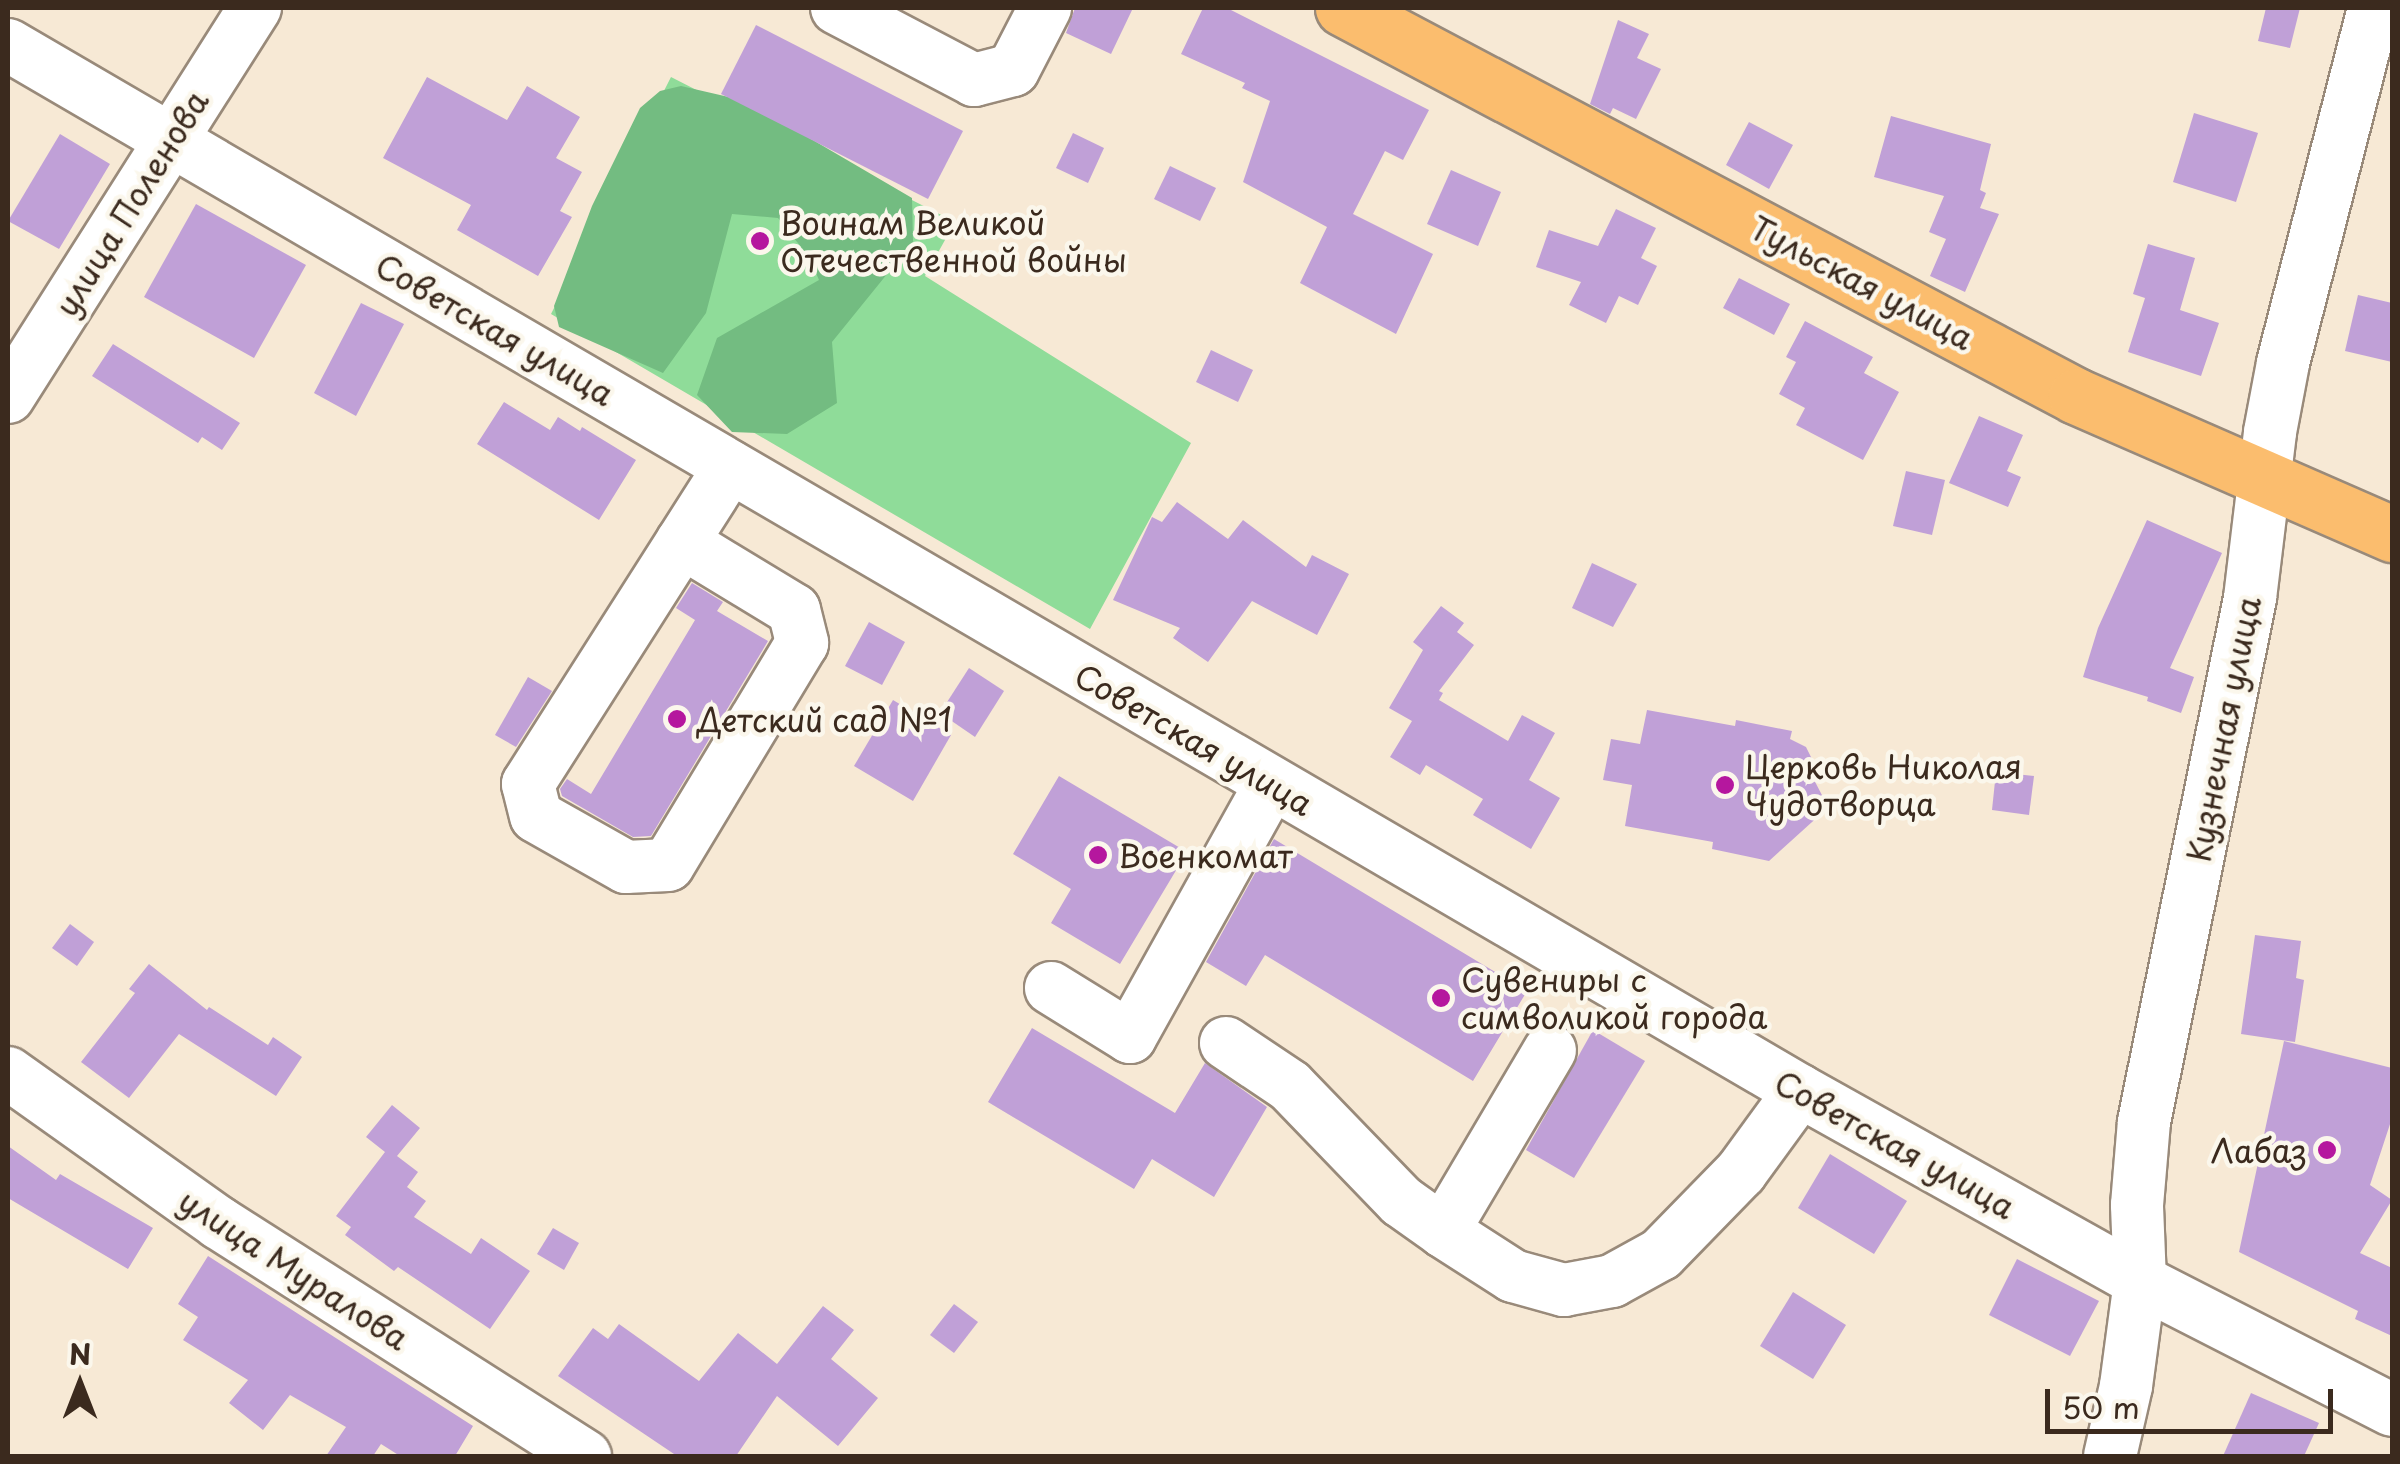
<!DOCTYPE html>
<html>
<head>
<meta charset="utf-8">
<style>
  body { margin:0 }
  #map { position:relative; width:2400px; height:1464px; overflow:hidden; background:#f7e9d5; font-family:"Playpen Sans",sans-serif }
  div>[style] { position:absolute }
  .green>* { inset:0; background:#8fdc99 }
  .forest>* { inset:0; background:#73bc81 }
  .building>* { inset:0; background:#c0a0d7 }
  .roads { filter:drop-shadow(2px 0 #998a7a) drop-shadow(-2px 0 #998a7a) drop-shadow(0 2px #998a7a) drop-shadow(0 -2px #998a7a) }
  .minor>* { height:52px; margin:-26px; padding:0 26px; transform-origin:26px; border-radius:26px; background:#fff }
  .major>* { height:55px; margin:-27.5px; padding:0 27.5px; transform-origin:27.5px; border-radius:27.5px; background:#fbbd6e }
  .dots>* { width:28px; height:28px; translate:-50% -50%; box-sizing:border-box; border:5px solid #fbf7ec; border-radius:50% }
  span { translate:-50% -50%; white-space:nowrap; text-align:center; line-height:1.15; -webkit-text-stroke:9px #fbf7ec; paint-order:stroke }
  .street-label { font-size:32px; color:#3b2a1e }
  .poi-label { font-size:32px; color:#3b2a1e }
  .left { translate:0 -50%; text-align:left }
  .right { translate:-100% -50%; text-align:right }
  .frame { position:absolute; inset:0; border:10px solid #3b2a1e; pointer-events:none }
  .north { position:absolute; left:30px; top:1334px; width:100px; height:100px; -webkit-text-stroke:8px #fbf7ec; paint-order:stroke; rotate:0deg; font-size:28px; font-weight:700; line-height:40px; text-align:center; color:#3b2a1e }
  .north::after { content:''; display:block; margin:auto; width:35px; height:45px; background:#3b2a1e; clip-path:polygon(50% 0,100% 100%,50% 72%,0 100%) }
  .scale { position:absolute; left:2045px; top:1389px; width:288px; height:45px; box-sizing:border-box; border:5px solid #3b2a1e; border-top:0; padding-left:12px; font-size:30px; line-height:35px; white-space:nowrap; color:#3b2a1e; -webkit-text-stroke:8px #fbf7ec; paint-order:stroke }
</style>
</head>
<body>
<div id="map">
  <div class="green">
    <div style="clip-path:polygon(671px 77px,955px 222px,925px 276px,1191px 443px,1090px 629px,551px 314px)"></div>
  </div>
  <div class="forest">
    <div style="clip-path:polygon(681px 86px,746px 101px,912px 198px,913px 242px,832px 342px,837px 403px,787px 434px,732px 432px,697px 395px,717px 338px,819px 280px,809px 257px,778px 218px,732px 214px,706px 313px,663px 373px,559px 327px,554px 306px,592px 206px,640px 108px,660px 91px)"></div>
  </div>
  <div class="building">
    <div style="clip-path:polygon(1075px 8px,1133px 8px,1111px 54px,1066px 33px)"></div>
    <div style="clip-path:polygon(1203px 8px,1227px 8px,1429px 110px,1403px 160px,1385px 151px,1353px 214px,1433px 254px,1396px 334px,1300px 283px,1327px 227px,1243px 182px,1270px 101px,1242px 88px,1245px 83px,1181px 54px)"></div>
    <div style="clip-path:polygon(2266px 8px,2300px 8px,2290px 48px,2258px 41px)"></div>
    <div style="clip-path:polygon(1618px 20px,1649px 34px,1637px 58px,1661px 69px,1636px 119px,1613px 108px,1610px 114px,1590px 104px)"></div>
    <div style="clip-path:polygon(756px 25px,963px 131px,928px 199px,721px 94px)"></div>
    <div style="clip-path:polygon(427px 77px,507px 120px,527px 86px,580px 117px,556px 158px,582px 172px,560px 211px,572px 217px,538px 276px,457px 230px,471px 205px,383px 158px)"></div>
    <div style="clip-path:polygon(2194px 113px,2258px 133px,2236px 202px,2173px 182px)"></div>
    <div style="clip-path:polygon(1891px 116px,1991px 144px,1980px 190px,1986px 193px,1980px 208px,1999px 214px,1965px 292px,1930px 276px,1946px 239px,1929px 232px,1944px 196px,1874px 177px)"></div>
    <div style="clip-path:polygon(1749px 122px,1793px 145px,1769px 189px,1726px 165px)"></div>
    <div style="clip-path:polygon(1073px 133px,1104px 148px,1088px 183px,1056px 168px)"></div>
    <div style="clip-path:polygon(60px 134px,110px 164px,59px 249px,8px 221px)"></div>
    <div style="clip-path:polygon(1170px 166px,1216px 188px,1200px 221px,1154px 199px)"></div>
    <div style="clip-path:polygon(1451px 170px,1501px 192px,1478px 246px,1427px 224px)"></div>
    <div style="clip-path:polygon(196px 204px,306px 265px,254px 358px,144px 297px)"></div>
    <div style="clip-path:polygon(1616px 209px,1656px 228px,1641px 258px,1657px 266px,1638px 305px,1619px 296px,1606px 323px,1569px 305px,1581px 282px,1536px 267px,1549px 230px,1598px 246px)"></div>
    <div style="clip-path:polygon(2148px 244px,2195px 258px,2180px 310px,2219px 323px,2201px 376px,2128px 352px,2145px 298px,2133px 294px)"></div>
    <div style="clip-path:polygon(1739px 278px,1790px 304px,1774px 335px,1723px 308px)"></div>
    <div style="clip-path:polygon(2358px 295px,2392px 303px,2392px 362px,2345px 351px)"></div>
    <div style="clip-path:polygon(361px 303px,404px 324px,356px 416px,314px 393px)"></div>
    <div style="clip-path:polygon(1805px 321px,1873px 357px,1864px 373px,1899px 392px,1863px 460px,1796px 425px,1805px 408px,1779px 394px,1796px 362px,1786px 357px)"></div>
    <div style="clip-path:polygon(113px 344px,240px 423px,222px 450px,202px 437px,198px 443px,92px 376px)"></div>
    <div style="clip-path:polygon(1211px 350px,1253px 370px,1238px 402px,1196px 382px)"></div>
    <div style="clip-path:polygon(504px 402px,550px 430px,558px 417px,580px 431px,582px 427px,636px 460px,599px 520px,477px 444px)"></div>
    <div style="clip-path:polygon(1979px 416px,2023px 435px,2007px 471px,2021px 477px,2008px 507px,1949px 483px)"></div>
    <div style="clip-path:polygon(1906px 471px,1945px 480px,1932px 535px,1893px 526px)"></div>
    <div style="clip-path:polygon(1177px 502px,1228px 539px,1243px 520px,1306px 567px,1312px 555px,1349px 574px,1317px 635px,1252px 601px,1208px 662px,1173px 638px,1180px 628px,1113px 600px,1152px 517px,1162px 522px)"></div>
    <div style="clip-path:polygon(2147px 520px,2222px 553px,2170px 668px,2194px 677px,2181px 713px,2147px 701px,2148px 697px,2083px 677px,2098px 628px)"></div>
    <div style="clip-path:polygon(1592px 563px,1637px 584px,1613px 627px,1572px 608px)"></div>
    <div style="clip-path:polygon(692px 583px,723px 602px,717px 611px,768px 641px,651px 836px,633px 837px,562px 796px,560px 789px,567px 779px,591px 794px,695px 620px,676px 608px)"></div>
    <div style="clip-path:polygon(1441px 606px,1464px 623px,1457px 632px,1474px 645px,1439px 691px,1443px 693px,1439px 700px,1508px 741px,1522px 715px,1555px 733px,1529px 780px,1560px 798px,1531px 849px,1473px 815px,1483px 799px,1426px 765px,1420px 775px,1390px 757px,1412px 721px,1389px 708px,1423px 650px,1413px 642px)"></div>
    <div style="clip-path:polygon(869px 622px,905px 642px,882px 685px,845px 666px)"></div>
    <div style="clip-path:polygon(969px 668px,1004px 691px,975px 737px,940px 713px)"></div>
    <div style="clip-path:polygon(528px 677px,552px 691px,516px 747px,495px 735px)"></div>
    <div style="clip-path:polygon(893px 700px,951px 735px,913px 801px,854px 766px)"></div>
    <div style="clip-path:polygon(1647px 710px,1735px 726px,1736px 720px,1792px 731px,1790px 739px,1806px 747px,1812px 759px,1812px 776px,1824px 799px,1822px 813px,1769px 861px,1712px 849px,1713px 842px,1625px 826px,1632px 785px,1603px 780px,1611px 739px,1640px 744px)"></div>
    <div style="clip-path:polygon(1996px 772px,2034px 776px,2029px 815px,1992px 810px)"></div>
    <div style="clip-path:polygon(1059px 776px,1187px 852px,1120px 964px,1051px 923px,1071px 889px,1013px 854px)"></div>
    <div style="clip-path:polygon(1274px 839px,1527px 991px,1473px 1081px,1265px 955px,1246px 986px,1206px 962px)"></div>
    <div style="clip-path:polygon(70px 924px,94px 942px,77px 966px,52px 948px)"></div>
    <div style="clip-path:polygon(2255px 935px,2301px 941px,2296px 978px,2304px 980px,2295px 1042px,2241px 1034px)"></div>
    <div style="clip-path:polygon(149px 964px,207px 1010px,209px 1007px,268px 1045px,273px 1037px,302px 1057px,276px 1096px,179px 1034px,129px 1098px,81px 1062px,135px 993px,129px 989px)"></div>
    <div style="clip-path:polygon(1032px 1028px,1175px 1113px,1205px 1063px,1267px 1107px,1214px 1197px,1152px 1159px,1134px 1189px,988px 1102px)"></div>
    <div style="clip-path:polygon(1593px 1030px,1645px 1061px,1574px 1178px,1526px 1150px)"></div>
    <div style="clip-path:polygon(2284px 1041px,2392px 1068px,2392px 1118px,2370px 1185px,2392px 1200px,2360px 1253px,2392px 1268px,2392px 1336px,2355px 1319px,2358px 1311px,2239px 1252px)"></div>
    <div style="clip-path:polygon(392px 1105px,420px 1128px,397px 1156px,418px 1172px,407px 1187px,426px 1201px,414px 1217px,471px 1254px,481px 1238px,530px 1271px,490px 1329px,398px 1267px,394px 1271px,345px 1235px,351px 1227px,336px 1216px,385px 1152px,366px 1137px)"></div>
    <div style="clip-path:polygon(8px 1146px,56px 1180px,60px 1174px,153px 1228px,128px 1269px,8px 1198px)"></div>
    <div style="clip-path:polygon(1830px 1154px,1907px 1201px,1874px 1254px,1798px 1208px)"></div>
    <div style="clip-path:polygon(553px 1228px,579px 1243px,564px 1270px,537px 1254px)"></div>
    <div style="clip-path:polygon(208px 1256px,473px 1426px,455px 1456px,400px 1456px,381px 1444px,373px 1456px,326px 1456px,346px 1427px,290px 1395px,263px 1430px,229px 1403px,248px 1380px,183px 1340px,198px 1317px,178px 1304px)"></div>
    <div style="clip-path:polygon(2017px 1259px,2099px 1301px,2070px 1356px,1989px 1315px)"></div>
    <div style="clip-path:polygon(1793px 1292px,1846px 1325px,1813px 1379px,1760px 1346px)"></div>
    <div style="clip-path:polygon(954px 1304px,978px 1322px,954px 1353px,930px 1335px)"></div>
    <div style="clip-path:polygon(823px 1306px,854px 1330px,831px 1359px,878px 1398px,838px 1446px,777px 1396px,736px 1456px,677px 1456px,558px 1376px,593px 1328px,608px 1339px,619px 1324px,699px 1381px,738px 1333px,777px 1364px)"></div>
    <div style="clip-path:polygon(2251px 1393px,2319px 1423px,2304px 1456px,2223px 1456px)"></div>
  </div>
  <div class="roads">
    <div class="minor">
      <div style="left:837px;top:8px;width:155px;rotate:27.7deg"></div>
      <div style="left:974px;top:80px;width:40px;rotate:-14.4deg"></div>
      <div style="left:1013px;top:70px;width:70px;rotate:-62.7deg"></div>
      <div style="left:8px;top:45px;width:2075px;rotate:30.27deg"></div>
      <div style="left:1800px;top:1091px;width:389px;rotate:29.2deg"></div>
      <div style="left:2140px;top:1281px;width:283px;rotate:27.1deg"></div>
      <div style="left:8px;top:397px;width:461px;rotate:-57.6deg"></div>
      <div style="left:682px;top:542px;width:131px;rotate:31.3deg"></div>
      <div style="left:794px;top:610px;width:34px;rotate:76deg"></div>
      <div style="left:802px;top:643px;width:259px;rotate:121.1deg"></div>
      <div style="left:668px;top:865px;width:42px;rotate:177.3deg"></div>
      <div style="left:626px;top:867px;width:103px;rotate:-150.5deg"></div>
      <div style="left:536px;top:816px;width:33px;rotate:-104deg"></div>
      <div style="left:528px;top:784px;width:376px;rotate:-57.5deg"></div>
      <div style="left:1051px;top:988px;width:93px;rotate:31.8deg"></div>
      <div style="left:1130px;top:1037px;width:290px;rotate:-60.9deg"></div>
      <div style="left:1226px;top:1043px;width:77px;rotate:33.9deg"></div>
      <div style="left:1290px;top:1086px;width:160px;rotate:46deg"></div>
      <div style="left:1401px;top:1201px;width:52px;rotate:35.5deg"></div>
      <div style="left:1443px;top:1231px;width:83px;rotate:32.7deg"></div>
      <div style="left:1513px;top:1276px;width:53px;rotate:15.4deg"></div>
      <div style="left:1564px;top:1290px;width:49px;rotate:-10.6deg"></div>
      <div style="left:1612px;top:1281px;width:56px;rotate:-28.9deg"></div>
      <div style="left:1661px;top:1254px;width:115px;rotate:-45.7deg"></div>
      <div style="left:1741px;top:1172px;width:100px;rotate:-53.9deg"></div>
      <div style="left:8px;top:1073px;width:259px;rotate:35.4deg"></div>
      <div style="left:219px;top:1223px;width:434px;rotate:32.5deg"></div>
      <div style="left:1443px;top:1231px;width:210px;rotate:-59.4deg"></div>
      <div style="left:2110px;top:1456px;width:72px;rotate:-77.1deg"></div>
      <div style="left:2126px;top:1386px;width:106px;rotate:-82.4deg"></div>
      <div style="left:2140px;top:1281px;width:76px;rotate:-92.3deg"></div>
      <div style="left:2137px;top:1205px;width:83px;rotate:-85.2deg"></div>
      <div style="left:2144px;top:1122px;width:535px;rotate:-78.56deg"></div>
      <div style="left:2250px;top:598px;width:167px;rotate:-83.1deg"></div>
      <div style="left:2270px;top:432px;width:70px;rotate:-79.3deg"></div>
      <div style="left:2283px;top:363px;width:366px;rotate:-75.6deg"></div>
    </div>
    <div class="major">
      <div style="left:1343px;top:8px;width:829px;rotate:27.89deg"></div>
      <div style="left:2076px;top:396px;width:345px;rotate:23.6deg"></div>
    </div>
  </div>
  <div class="dots">
    <div style="left:760px;top:241px;background:#b5179e"></div>
    <div style="left:677px;top:719px;background:#b5179e"></div>
    <div style="left:1725px;top:785px;background:#b5179e"></div>
    <div style="left:1098px;top:855px;background:#b5179e"></div>
    <div style="left:1441px;top:998px;background:#b5179e"></div>
    <div style="left:2327px;top:1150px;background:#b5179e"></div>
  </div>
  <div class="street-label">
    <span style="left:131px;top:203px;rotate:-58deg">улица Поленова</span>
    <span style="left:1862px;top:282px;rotate:28deg">Тульская улица</span>
    <span style="left:495px;top:329px;rotate:30deg">Советская улица</span>
    <span style="left:2223px;top:729px;rotate:-79deg">Кузнечная улица</span>
    <span style="left:1194px;top:739px;rotate:30deg">Советская улица</span>
    <span style="left:1895px;top:1144px;rotate:29deg">Советская улица</span>
    <span style="left:294px;top:1269px;rotate:33deg">улица Муралова</span>
  </div>
  <div class="poi-label">
    <span class="left" style="left:780px;top:241px">Воинам Великой<br>Отечественной войны</span>
    <span class="left" style="left:697px;top:719px">Детский сад №1</span>
    <span class="left" style="left:1745px;top:785px">Церковь Николая<br>Чудотворца</span>
    <span class="left" style="left:1118px;top:855px">Военкомат</span>
    <span class="left" style="left:1461px;top:998px">Сувениры с<br>символикой города</span>
    <span class="right" style="left:2307px;top:1150px">Лабаз</span>
  </div>
  <div class="frame"></div>
  <div class="north">N</div>
  <div class="scale">50 m</div>
</div>
</body>
</html>
